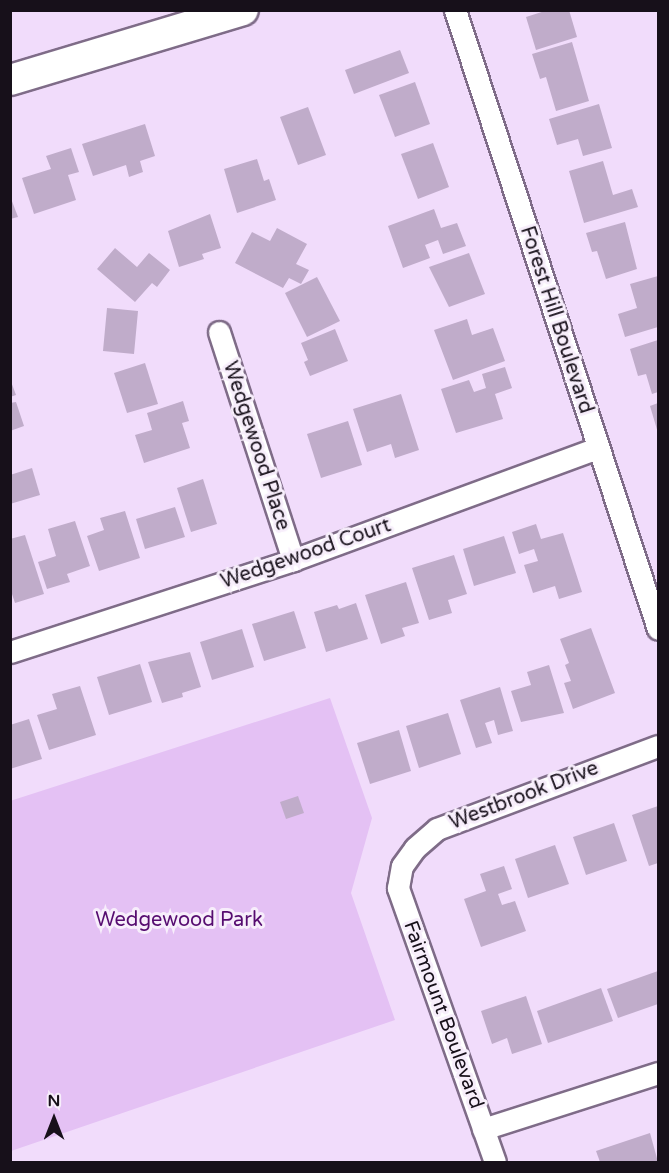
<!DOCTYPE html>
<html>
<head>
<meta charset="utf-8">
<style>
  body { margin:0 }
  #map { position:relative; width:669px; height:1173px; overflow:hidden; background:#f1dcfb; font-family:"Varela Round",sans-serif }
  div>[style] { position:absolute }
  .green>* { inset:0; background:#e4c1f4 }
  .building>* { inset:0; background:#c0acca }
  .roads { filter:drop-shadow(2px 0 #7f6c88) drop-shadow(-2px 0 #7f6c88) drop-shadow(0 2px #7f6c88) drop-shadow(0 -2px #7f6c88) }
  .minor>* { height:21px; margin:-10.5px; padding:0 10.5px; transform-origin:10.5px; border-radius:10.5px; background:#fff }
  .secondary>* { height:30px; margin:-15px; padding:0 15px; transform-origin:15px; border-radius:15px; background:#fff }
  span { translate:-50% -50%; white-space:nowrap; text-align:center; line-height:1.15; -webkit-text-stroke:6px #f7eefb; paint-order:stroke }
  .street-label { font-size:20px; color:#17101a }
  .park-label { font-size:20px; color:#560c70 }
  .frame { position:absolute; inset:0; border:12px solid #17101a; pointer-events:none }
  .north { position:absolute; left:24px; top:1089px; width:60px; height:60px; -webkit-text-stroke:4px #f7eefb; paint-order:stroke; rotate:0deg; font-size:16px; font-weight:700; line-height:24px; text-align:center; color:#17101a }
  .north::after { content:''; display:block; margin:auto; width:21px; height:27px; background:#17101a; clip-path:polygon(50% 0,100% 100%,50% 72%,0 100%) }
</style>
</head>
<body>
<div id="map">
  <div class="green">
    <div style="clip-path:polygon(330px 698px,372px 818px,351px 893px,395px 1020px,11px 1151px,10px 801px)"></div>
  </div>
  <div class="building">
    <div style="clip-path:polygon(548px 10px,569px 10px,577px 37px,536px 50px,526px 17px)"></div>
    <div style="clip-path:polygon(572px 42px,589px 101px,556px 111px,546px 77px,540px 79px,532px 54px)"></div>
    <div style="clip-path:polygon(400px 50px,409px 73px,354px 94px,345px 70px)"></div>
    <div style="clip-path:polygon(415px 82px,430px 124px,395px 137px,379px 95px)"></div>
    <div style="clip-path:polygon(599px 104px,612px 148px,583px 156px,578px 139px,557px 145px,549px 119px)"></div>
    <div style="clip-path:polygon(308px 107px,326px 155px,298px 165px,280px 117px)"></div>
    <div style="clip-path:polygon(145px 124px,155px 156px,140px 161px,143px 172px,129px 177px,126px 165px,93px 176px,82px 144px)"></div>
    <div style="clip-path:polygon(433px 143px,449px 187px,418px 199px,401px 154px)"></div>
    <div style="clip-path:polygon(71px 148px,79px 172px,68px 175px,76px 200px,34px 214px,22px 178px,51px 169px,46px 156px)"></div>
    <div style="clip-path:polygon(257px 159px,264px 181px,269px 179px,276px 200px,237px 213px,224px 169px)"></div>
    <div style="clip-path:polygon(603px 161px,613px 195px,632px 189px,638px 207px,584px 223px,569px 171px)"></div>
    <div style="clip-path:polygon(10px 196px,18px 217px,10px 219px)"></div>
    <div style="clip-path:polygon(434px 209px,441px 228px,457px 223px,466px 246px,443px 254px,438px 240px,425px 245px,430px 258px,403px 268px,388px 226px)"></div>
    <div style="clip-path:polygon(210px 214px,221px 248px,202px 254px,204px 259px,179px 267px,168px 231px)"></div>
    <div style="clip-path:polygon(625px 222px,637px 269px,606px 279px,597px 251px,592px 252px,586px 233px)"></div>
    <div style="clip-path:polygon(277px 228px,307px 244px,296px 264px,309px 270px,301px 284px,289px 278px,283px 288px,235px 263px,252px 232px,270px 241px)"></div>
    <div style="clip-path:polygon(115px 248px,137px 267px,149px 253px,170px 270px,157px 287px,152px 283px,135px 302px,97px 269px)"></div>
    <div style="clip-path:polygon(469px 253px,485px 294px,449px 307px,429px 267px)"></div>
    <div style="clip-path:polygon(658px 276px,658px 327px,625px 337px,618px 314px,637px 308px,630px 284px)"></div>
    <div style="clip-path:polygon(317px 277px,340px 321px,307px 337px,285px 293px)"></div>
    <div style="clip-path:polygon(107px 308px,138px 311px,134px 354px,103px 351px)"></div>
    <div style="clip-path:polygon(467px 319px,472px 335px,493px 328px,505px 361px,453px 380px,434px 330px)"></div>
    <div style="clip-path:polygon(335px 329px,348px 361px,310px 376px,304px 362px,308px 360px,301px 343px)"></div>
    <div style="clip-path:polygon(658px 340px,658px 392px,652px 394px,646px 374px,638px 376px,630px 349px)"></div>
    <div style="clip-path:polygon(145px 363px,158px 404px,127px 413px,114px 373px)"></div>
    <div style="clip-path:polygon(505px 367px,512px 388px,495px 394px,503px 419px,456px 433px,441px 389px,469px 380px,474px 392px,486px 388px,482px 374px)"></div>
    <div style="clip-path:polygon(10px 379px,16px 395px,10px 397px)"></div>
    <div style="clip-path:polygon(401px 394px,419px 450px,395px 458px,391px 444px,367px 452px,353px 409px)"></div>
    <div style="clip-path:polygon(183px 401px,189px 421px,182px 423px,190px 448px,144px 463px,135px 435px,152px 430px,147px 413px)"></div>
    <div style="clip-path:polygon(16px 402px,24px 426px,10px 431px,10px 403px)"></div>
    <div style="clip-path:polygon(658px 403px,658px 433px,650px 406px)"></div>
    <div style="clip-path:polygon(348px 421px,362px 465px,321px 478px,307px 434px)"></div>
    <div style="clip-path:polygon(32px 468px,40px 495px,10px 504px,10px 475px)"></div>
    <div style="clip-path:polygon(203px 479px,217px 524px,191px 532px,177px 488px)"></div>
    <div style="clip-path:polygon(175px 507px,185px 537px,145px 549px,136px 519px)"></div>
    <div style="clip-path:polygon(125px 511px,140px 558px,99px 571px,87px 536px,104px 530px,100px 518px)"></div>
    <div style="clip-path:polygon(75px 521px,90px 566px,67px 574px,70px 582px,47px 589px,38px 562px,56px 556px,48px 529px)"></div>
    <div style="clip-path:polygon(536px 524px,541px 539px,563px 533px,582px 592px,559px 599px,555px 586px,533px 593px,524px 565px,538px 561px,534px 549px,519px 554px,512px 532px)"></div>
    <div style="clip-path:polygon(25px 535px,44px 594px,15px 603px,10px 588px,10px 539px)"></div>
    <div style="clip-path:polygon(504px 536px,516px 573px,474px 586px,463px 549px)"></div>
    <div style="clip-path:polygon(454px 555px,467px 594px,448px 600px,452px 613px,429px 620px,412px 568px)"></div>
    <div style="clip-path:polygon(406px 582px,419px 623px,402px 628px,405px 636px,381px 644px,365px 595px)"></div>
    <div style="clip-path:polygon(356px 603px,368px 639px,326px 652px,314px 612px,337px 605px,339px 609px)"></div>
    <div style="clip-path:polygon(294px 611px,306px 648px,264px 661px,252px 624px)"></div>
    <div style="clip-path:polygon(591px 628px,615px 693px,573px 709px,564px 683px,571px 681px,565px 665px,569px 663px,560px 639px)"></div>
    <div style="clip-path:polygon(242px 629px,254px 667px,212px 680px,200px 642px)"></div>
    <div style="clip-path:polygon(190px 652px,201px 687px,182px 693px,183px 697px,162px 703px,148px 662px)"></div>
    <div style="clip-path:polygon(140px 664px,152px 702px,109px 715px,97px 677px)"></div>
    <div style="clip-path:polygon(549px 665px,564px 713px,521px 722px,511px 691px,531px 685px,527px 672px)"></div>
    <div style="clip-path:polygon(80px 686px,96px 735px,49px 750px,37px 715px,57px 709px,52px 694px)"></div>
    <div style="clip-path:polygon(500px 687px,513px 731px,498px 735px,494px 720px,485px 723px,492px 743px,476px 748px,460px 700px)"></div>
    <div style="clip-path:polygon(448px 713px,461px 754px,419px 768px,406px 726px)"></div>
    <div style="clip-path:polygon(29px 719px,42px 759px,10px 769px,10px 725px)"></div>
    <div style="clip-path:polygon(399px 730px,411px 771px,370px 784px,357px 743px)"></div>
    <div style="clip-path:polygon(298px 796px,304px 813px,286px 819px,280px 802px)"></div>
    <div style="clip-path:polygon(658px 806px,658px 863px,649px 866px,632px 815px)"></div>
    <div style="clip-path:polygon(614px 823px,627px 861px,586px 875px,573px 837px)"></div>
    <div style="clip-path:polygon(555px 845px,569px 884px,528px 898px,515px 859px)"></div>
    <div style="clip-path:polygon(504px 866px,512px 889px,498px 894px,502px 905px,515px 901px,526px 931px,481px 947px,464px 899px,486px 891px,480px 874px)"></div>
    <div style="clip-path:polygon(658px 971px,658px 1004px,618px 1018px,607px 989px)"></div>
    <div style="clip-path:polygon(601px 988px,613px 1021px,548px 1043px,537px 1011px)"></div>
    <div style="clip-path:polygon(526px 996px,542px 1044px,512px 1054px,507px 1038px,492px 1044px,481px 1011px)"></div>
    <div style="clip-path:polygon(650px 1133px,658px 1162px,600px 1162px,596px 1151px)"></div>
  </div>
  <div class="roads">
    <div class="minor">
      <div style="left:455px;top:10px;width:651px;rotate:71.84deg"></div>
      <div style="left:219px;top:332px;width:240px;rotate:72deg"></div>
      <div style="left:10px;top:652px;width:298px;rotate:-18deg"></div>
      <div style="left:293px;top:560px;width:325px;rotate:-20.2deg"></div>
      <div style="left:483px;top:1129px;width:184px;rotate:-17.7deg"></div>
      <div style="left:495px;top:1162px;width:291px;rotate:-109.5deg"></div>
      <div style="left:398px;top:888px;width:22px;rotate:-80deg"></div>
      <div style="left:402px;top:866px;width:22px;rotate:-54deg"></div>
      <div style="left:415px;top:848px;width:29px;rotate:-41deg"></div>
      <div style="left:437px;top:829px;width:236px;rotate:-20.6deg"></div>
    </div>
    <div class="secondary">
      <div style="left:10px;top:80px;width:243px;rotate:-16.7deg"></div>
    </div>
  </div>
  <div class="street-label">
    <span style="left:556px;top:320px;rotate:72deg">Forest Hill Boulevard</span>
    <span style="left:256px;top:446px;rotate:72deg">Wedgewood Place</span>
    <span style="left:306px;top:554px;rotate:-19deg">Wedgewood Court</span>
    <span style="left:524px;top:796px;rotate:-21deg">Westbrook Drive</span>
    <span style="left:443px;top:1015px;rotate:70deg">Fairmount Boulevard</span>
  </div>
  <div class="park-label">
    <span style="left:179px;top:920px">Wedgewood Park</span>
  </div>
  <div class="frame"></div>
  <div class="north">N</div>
</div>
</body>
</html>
